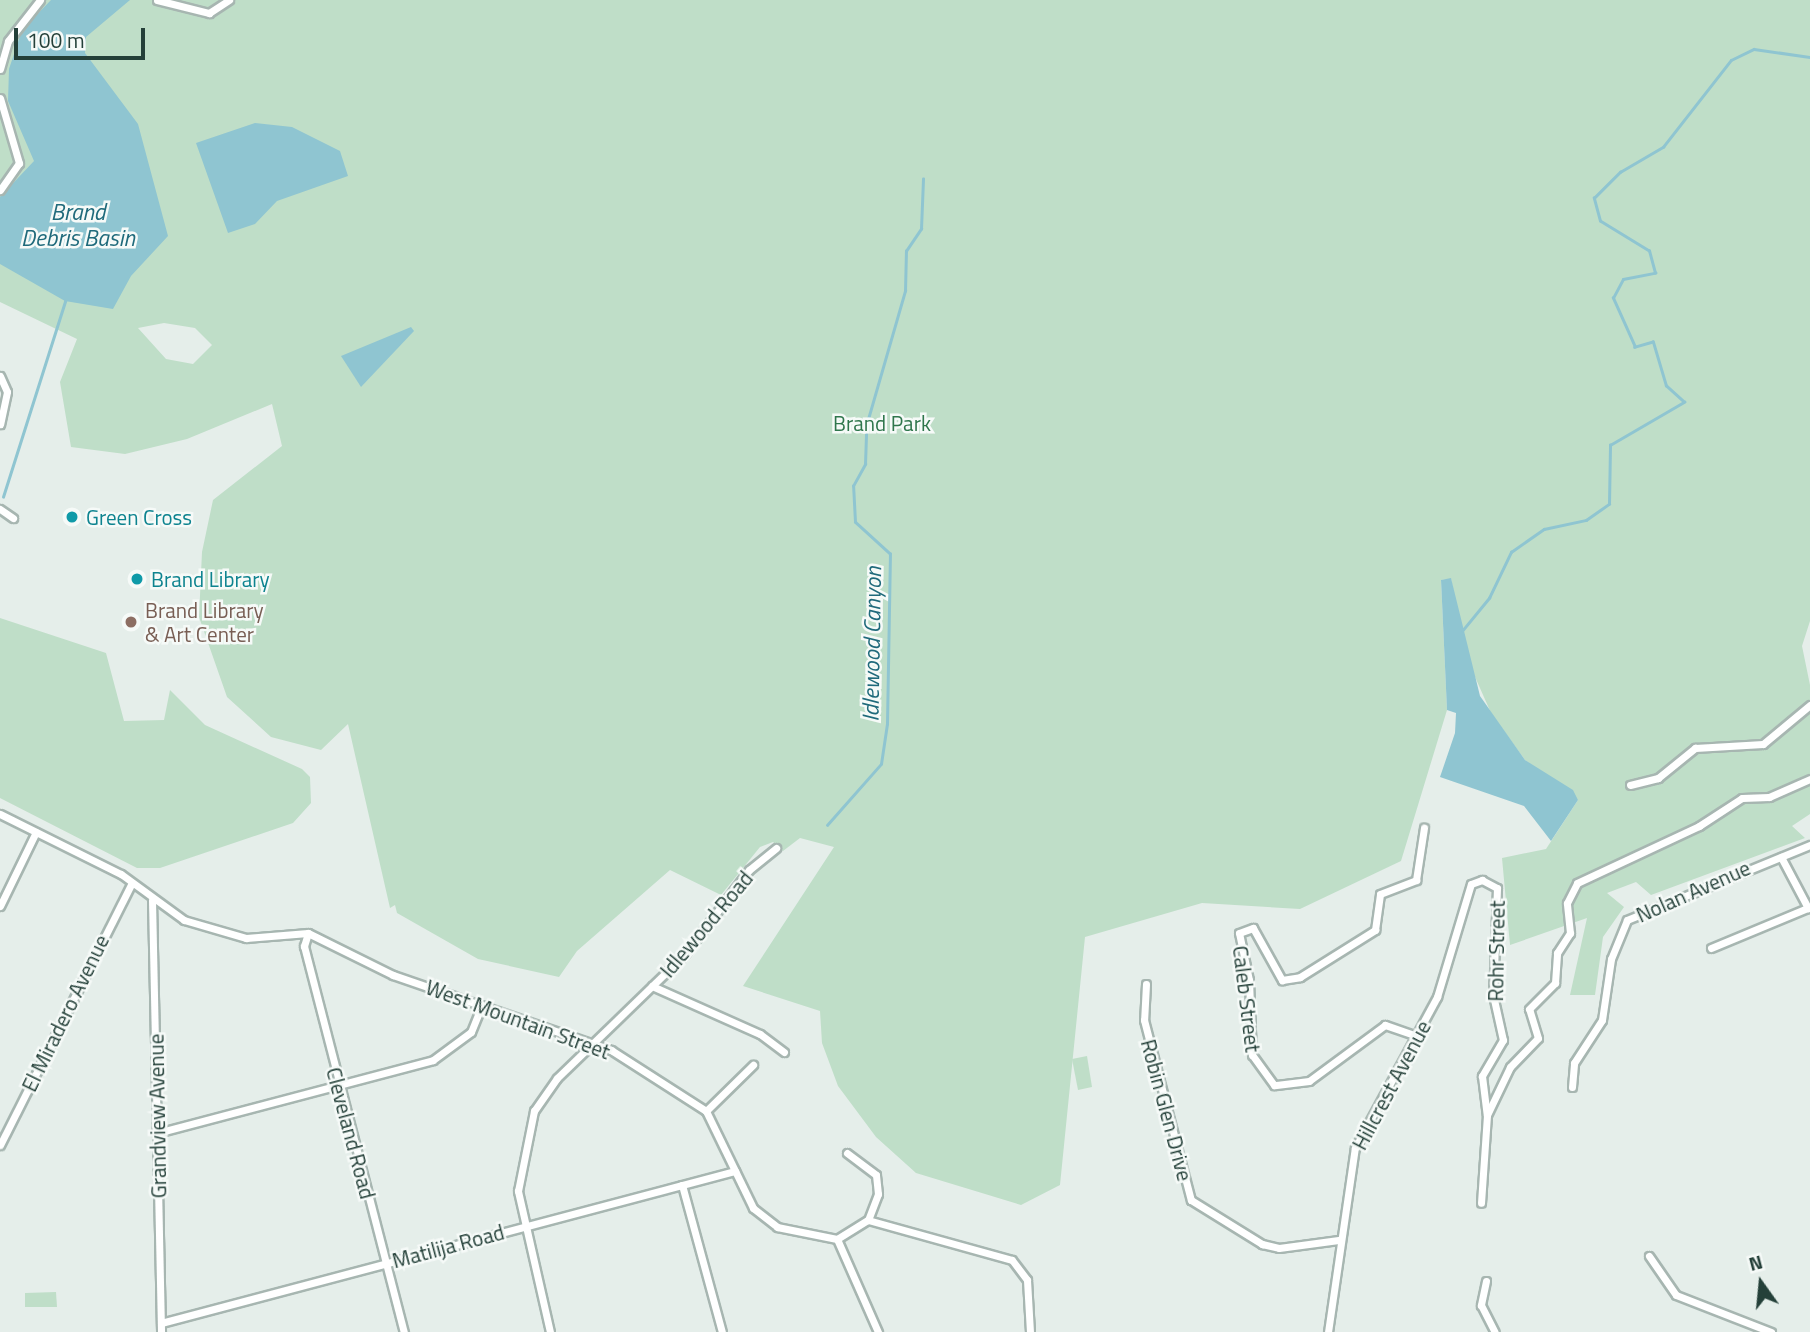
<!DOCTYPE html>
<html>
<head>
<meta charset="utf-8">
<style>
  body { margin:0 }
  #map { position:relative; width:1810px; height:1332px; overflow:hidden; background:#e5eeea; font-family:"Titillium Web",sans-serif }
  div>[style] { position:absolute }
  .green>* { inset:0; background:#bfdec8 }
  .water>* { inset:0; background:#8fc5d1 }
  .stream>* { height:2.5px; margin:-1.25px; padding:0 1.25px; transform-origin:1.25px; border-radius:1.25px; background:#8fc5d1 }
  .roads { filter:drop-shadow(2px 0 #a7b6b1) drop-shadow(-2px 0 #a7b6b1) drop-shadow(0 2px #a7b6b1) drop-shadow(0 -2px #a7b6b1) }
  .street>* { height:7px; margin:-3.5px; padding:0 3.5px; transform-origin:3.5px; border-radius:3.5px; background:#fff }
  .dots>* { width:19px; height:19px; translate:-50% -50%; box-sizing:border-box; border:4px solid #f6faf8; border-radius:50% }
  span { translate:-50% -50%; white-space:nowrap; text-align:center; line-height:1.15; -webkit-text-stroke:5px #f6faf8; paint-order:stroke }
  .park-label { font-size:21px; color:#2f764c }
  .culture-label { font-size:21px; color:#0d838f }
  .left { translate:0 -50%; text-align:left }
  .education-label { font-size:21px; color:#785e54 }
  .street-label { font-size:21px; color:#244039 }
  .water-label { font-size:23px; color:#1f6a7b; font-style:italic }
  .north { position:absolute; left:1726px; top:1248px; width:70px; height:70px; -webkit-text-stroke:5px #f6faf8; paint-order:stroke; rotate:345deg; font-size:19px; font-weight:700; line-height:28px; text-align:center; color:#244039 }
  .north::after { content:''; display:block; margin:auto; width:24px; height:32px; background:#244039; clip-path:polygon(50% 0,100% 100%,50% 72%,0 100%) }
  .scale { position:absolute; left:14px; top:28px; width:131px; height:32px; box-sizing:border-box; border:4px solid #244039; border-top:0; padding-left:9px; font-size:21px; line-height:24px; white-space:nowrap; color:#244039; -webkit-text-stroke:5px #f6faf8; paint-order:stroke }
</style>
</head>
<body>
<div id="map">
  <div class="green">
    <div style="clip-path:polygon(evenodd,0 0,1810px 0,1810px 621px,1802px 646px,1810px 685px,1810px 814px,1792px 826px,1805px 838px,1651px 895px,1636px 882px,1607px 893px,1624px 907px,1603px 937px,1595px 995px,1570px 995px,1587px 918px,1510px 945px,1502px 858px,1546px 849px,1578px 800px,1525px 760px,1491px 713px,1468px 661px,1451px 579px,1441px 580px,1447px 710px,1401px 861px,1300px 909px,1202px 903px,1085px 937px,1060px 1185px,1021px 1205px,916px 1173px,876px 1137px,838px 1086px,822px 1043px,820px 1011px,743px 986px,834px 847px,800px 838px,783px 851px,773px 842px,760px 847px,721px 895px,670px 870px,577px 951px,559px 977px,478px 959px,397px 913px,395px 905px,390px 908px,348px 724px,321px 750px,271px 737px,227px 697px,199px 617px,202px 552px,213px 500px,282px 446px,272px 404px,187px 439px,125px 454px,71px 447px,60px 382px,77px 339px,0 302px,0 0,164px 323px,195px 328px,212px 345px,193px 364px,166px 359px,138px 328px,164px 323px)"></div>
    <div style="clip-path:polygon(0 618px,106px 653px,124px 721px,164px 720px,170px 690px,205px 725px,302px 769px,310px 777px,311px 803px,293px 823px,160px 868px,137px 868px,0 798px)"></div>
    <div style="clip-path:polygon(1087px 1056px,1092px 1087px,1078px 1090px,1072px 1059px)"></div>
    <div style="clip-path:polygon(56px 1292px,57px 1307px,25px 1307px,25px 1293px)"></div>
  </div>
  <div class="water">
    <div style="clip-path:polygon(51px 0,130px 0,86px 37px,85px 53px,138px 124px,168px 236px,131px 276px,113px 309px,65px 301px,0 264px,0 197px,34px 161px,8px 101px,9px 69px,22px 30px)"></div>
    <div style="clip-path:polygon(255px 123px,292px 127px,340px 151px,348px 176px,277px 201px,255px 224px,228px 233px,196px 143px)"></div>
    <div style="clip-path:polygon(411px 327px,414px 331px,361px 387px,341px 356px)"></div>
    <div style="clip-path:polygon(1451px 578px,1480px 696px,1525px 760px,1573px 790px,1578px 800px,1551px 841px,1524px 806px,1440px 777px,1455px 733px,1456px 713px,1447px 710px,1441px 580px)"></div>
  </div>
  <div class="stream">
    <div style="left:3px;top:497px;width:206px;rotate:-72.4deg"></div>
    <div style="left:1462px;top:631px;width:43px;rotate:-50.7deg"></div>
    <div style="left:1489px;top:598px;width:51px;rotate:-64.4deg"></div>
    <div style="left:1511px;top:552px;width:40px;rotate:-34.9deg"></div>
    <div style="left:1544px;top:529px;width:43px;rotate:-12.1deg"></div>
    <div style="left:1586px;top:520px;width:28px;rotate:-35deg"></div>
    <div style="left:1609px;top:504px;width:59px;rotate:-89deg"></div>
    <div style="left:1610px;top:445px;width:86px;rotate:-30.2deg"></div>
    <div style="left:1684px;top:402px;width:24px;rotate:-138deg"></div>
    <div style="left:1666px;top:386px;width:46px;rotate:-106.5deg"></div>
    <div style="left:1653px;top:342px;width:19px;rotate:164deg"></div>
    <div style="left:1635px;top:347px;width:54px;rotate:-114.2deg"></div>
    <div style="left:1613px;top:298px;width:21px;rotate:-62deg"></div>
    <div style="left:1623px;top:279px;width:33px;rotate:-11deg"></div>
    <div style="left:1655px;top:273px;width:23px;rotate:-105deg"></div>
    <div style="left:1649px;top:251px;width:57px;rotate:-148.5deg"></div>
    <div style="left:1600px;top:221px;width:24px;rotate:-105deg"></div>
    <div style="left:1594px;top:198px;width:37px;rotate:-45deg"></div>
    <div style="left:1620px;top:172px;width:50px;rotate:-30.2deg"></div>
    <div style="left:1663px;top:147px;width:110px;rotate:-52deg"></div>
    <div style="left:1731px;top:60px;width:25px;rotate:-26deg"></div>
    <div style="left:1754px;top:49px;width:57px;rotate:8.1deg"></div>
    <div style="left:827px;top:825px;width:81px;rotate:-48.5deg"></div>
    <div style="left:881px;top:764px;width:40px;rotate:-81.5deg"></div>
    <div style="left:887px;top:724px;width:170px;rotate:-89deg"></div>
    <div style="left:890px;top:554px;width:47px;rotate:-137.6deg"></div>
    <div style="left:855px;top:522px;width:36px;rotate:-93deg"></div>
    <div style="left:853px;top:486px;width:25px;rotate:-61deg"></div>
    <div style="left:865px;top:464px;width:38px;rotate:-88deg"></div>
    <div style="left:866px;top:426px;width:141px;rotate:-73.9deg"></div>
    <div style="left:905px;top:291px;width:40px;rotate:-88.6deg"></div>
    <div style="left:906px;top:251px;width:27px;rotate:-56deg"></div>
    <div style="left:921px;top:229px;width:50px;rotate:-87.7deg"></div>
  </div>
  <div class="roads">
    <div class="street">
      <div style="left:157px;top:0;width:54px;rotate:14deg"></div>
      <div style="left:209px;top:13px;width:24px;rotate:-33deg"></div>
      <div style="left:0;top:69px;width:29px;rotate:-74deg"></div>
      <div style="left:8px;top:41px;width:52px;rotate:-52deg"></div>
      <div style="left:0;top:98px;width:68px;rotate:73.7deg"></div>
      <div style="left:19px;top:163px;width:33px;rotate:125deg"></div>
      <div style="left:0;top:376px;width:17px;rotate:66deg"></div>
      <div style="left:7px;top:392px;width:33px;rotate:102deg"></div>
      <div style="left:0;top:509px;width:16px;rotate:35deg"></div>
      <div style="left:1630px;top:785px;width:29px;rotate:-14deg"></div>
      <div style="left:1658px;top:778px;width:48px;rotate:-39deg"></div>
      <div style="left:1695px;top:748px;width:68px;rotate:-3.4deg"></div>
      <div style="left:1763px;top:744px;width:61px;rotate:-39.7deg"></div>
      <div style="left:0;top:814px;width:135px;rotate:26.4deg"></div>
      <div style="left:121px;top:874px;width:78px;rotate:36.1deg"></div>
      <div style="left:184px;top:920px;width:65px;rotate:16.2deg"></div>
      <div style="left:246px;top:938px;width:62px;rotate:-4.6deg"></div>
      <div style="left:308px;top:933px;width:95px;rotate:26.3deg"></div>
      <div style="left:393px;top:975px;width:231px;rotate:19deg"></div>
      <div style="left:611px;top:1050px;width:113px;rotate:32.7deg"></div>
      <div style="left:706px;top:1111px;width:108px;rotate:64.1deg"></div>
      <div style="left:753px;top:1208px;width:31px;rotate:38deg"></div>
      <div style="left:777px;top:1227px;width:61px;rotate:11.3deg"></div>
      <div style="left:837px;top:1239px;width:36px;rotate:-32deg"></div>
      <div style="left:868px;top:1220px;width:149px;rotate:15.5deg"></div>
      <div style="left:1012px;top:1260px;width:25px;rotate:53deg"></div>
      <div style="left:1027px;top:1280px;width:52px;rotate:86.7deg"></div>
      <div style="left:1781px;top:857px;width:58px;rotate:62.1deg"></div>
      <div style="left:152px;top:900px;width:432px;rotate:88.8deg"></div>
      <div style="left:0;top:906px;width:82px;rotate:-64.1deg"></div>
      <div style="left:308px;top:933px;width:14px;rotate:107deg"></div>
      <div style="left:304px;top:946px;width:399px;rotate:75.5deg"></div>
      <div style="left:1711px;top:948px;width:107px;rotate:-22.5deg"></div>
      <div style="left:1146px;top:984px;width:36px;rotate:93deg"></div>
      <div style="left:1144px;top:1020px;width:186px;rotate:75.4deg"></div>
      <div style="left:1191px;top:1200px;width:84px;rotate:31.8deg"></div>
      <div style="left:1262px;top:1244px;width:17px;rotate:13deg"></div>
      <div style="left:1279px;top:1248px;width:60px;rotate:-7.7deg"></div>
      <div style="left:652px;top:986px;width:118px;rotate:24deg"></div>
      <div style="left:760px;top:1034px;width:30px;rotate:37deg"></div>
      <div style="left:1417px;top:1036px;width:34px;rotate:-161deg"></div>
      <div style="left:1385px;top:1025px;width:94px;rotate:143.6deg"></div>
      <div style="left:1309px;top:1081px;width:35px;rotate:173deg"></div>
      <div style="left:1274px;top:1085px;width:37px;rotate:-126deg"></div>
      <div style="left:1252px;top:1055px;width:75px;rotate:-92.3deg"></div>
      <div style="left:1249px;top:980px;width:48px;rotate:-102deg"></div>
      <div style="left:1239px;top:933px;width:15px;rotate:-20deg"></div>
      <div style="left:1253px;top:928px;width:60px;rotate:60.9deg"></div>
      <div style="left:1282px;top:980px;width:18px;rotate:-9deg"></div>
      <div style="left:1300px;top:977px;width:89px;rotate:-32.1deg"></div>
      <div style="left:1375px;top:930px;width:36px;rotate:-82deg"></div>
      <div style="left:1380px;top:894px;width:39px;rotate:-21deg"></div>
      <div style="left:1416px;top:880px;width:53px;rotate:-81.3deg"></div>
      <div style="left:1572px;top:1087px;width:24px;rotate:-85deg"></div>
      <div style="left:1574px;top:1063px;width:51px;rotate:-56.9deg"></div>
      <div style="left:1602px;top:1020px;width:62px;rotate:-81.6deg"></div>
      <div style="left:1611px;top:959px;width:42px;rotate:-67.7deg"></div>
      <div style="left:1627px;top:920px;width:198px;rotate:-22.3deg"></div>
      <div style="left:706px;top:1111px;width:66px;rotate:-44.4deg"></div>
      <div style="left:1487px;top:1115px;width:53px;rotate:-64.4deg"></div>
      <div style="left:1510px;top:1067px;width:40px;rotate:-46deg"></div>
      <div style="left:1538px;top:1038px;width:30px;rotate:-107deg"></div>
      <div style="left:1529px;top:1009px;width:37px;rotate:-45deg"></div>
      <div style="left:1555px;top:983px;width:30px;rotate:-86deg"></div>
      <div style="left:1557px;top:953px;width:24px;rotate:-57deg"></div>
      <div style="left:1570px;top:933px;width:30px;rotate:-96deg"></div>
      <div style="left:1567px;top:903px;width:22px;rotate:-63deg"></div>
      <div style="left:1577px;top:883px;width:135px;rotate:-25deg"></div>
      <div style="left:1699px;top:826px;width:51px;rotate:-33.1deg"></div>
      <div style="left:1742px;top:798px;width:27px;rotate:-2deg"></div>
      <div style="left:1769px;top:797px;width:45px;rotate:-23.7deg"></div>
      <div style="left:157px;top:1133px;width:285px;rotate:-14.8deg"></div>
      <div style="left:433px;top:1060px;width:47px;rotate:-36.4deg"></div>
      <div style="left:471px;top:1032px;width:29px;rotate:-68deg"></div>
      <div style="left:0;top:1145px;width:293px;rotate:-63.3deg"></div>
      <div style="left:847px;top:1153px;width:36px;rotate:37deg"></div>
      <div style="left:876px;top:1175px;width:19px;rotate:84deg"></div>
      <div style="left:878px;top:1194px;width:28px;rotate:111deg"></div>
      <div style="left:682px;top:1185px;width:152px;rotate:74.8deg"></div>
      <div style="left:837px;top:1239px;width:102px;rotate:66.2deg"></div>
      <div style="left:1649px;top:1256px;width:47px;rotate:55.3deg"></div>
      <div style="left:1676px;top:1295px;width:102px;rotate:21.3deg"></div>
      <div style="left:1486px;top:1281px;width:25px;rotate:102deg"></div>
      <div style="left:1481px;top:1305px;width:30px;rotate:63deg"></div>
      <div style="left:161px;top:1323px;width:594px;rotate:-14.83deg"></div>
      <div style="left:550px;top:1332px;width:145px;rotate:-102.8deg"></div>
      <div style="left:518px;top:1191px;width:82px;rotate:-78.7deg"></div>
      <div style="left:534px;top:1111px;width:40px;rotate:-55.1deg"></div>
      <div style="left:557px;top:1078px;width:178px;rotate:-44.1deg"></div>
      <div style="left:685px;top:954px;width:106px;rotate:-52.7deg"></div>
      <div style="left:749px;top:870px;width:35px;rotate:-39deg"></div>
      <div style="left:1328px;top:1332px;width:186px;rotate:-81.7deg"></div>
      <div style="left:1355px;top:1148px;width:172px;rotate:-61.5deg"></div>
      <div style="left:1437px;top:997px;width:118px;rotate:-73.3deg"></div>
      <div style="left:1471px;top:884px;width:12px;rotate:-20deg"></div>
      <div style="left:1482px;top:880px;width:17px;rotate:28deg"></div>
      <div style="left:1497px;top:888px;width:107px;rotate:92.1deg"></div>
      <div style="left:1493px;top:995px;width:46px;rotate:77.5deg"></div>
      <div style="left:1503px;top:1040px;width:42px;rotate:120.3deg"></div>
      <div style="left:1482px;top:1076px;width:39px;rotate:83deg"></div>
      <div style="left:1487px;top:1115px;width:88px;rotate:93.9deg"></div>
    </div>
  </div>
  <div class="dots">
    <div style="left:72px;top:517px;background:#0f9aa8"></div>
    <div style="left:137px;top:579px;background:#0f9aa8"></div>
    <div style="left:131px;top:622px;background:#8d6e63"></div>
  </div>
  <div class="park-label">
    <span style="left:882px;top:423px">Brand Park</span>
  </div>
  <div class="culture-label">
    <span class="left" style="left:86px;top:517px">Green Cross</span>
    <span class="left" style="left:151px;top:579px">Brand Library</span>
  </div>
  <div class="education-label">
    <span class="left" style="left:145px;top:622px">Brand Library<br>&amp; Art Center</span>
  </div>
  <div class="street-label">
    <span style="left:1693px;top:891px;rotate:-24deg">Nolan Avenue</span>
    <span style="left:706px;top:924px;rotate:-50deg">Idlewood Road</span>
    <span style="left:1496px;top:951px;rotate:-89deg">Rohr Street</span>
    <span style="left:1247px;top:999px;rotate:83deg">Caleb Street</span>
    <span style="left:65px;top:1013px;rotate:-64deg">El Miradero Avenue</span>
    <span style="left:518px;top:1019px;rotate:20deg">West Mountain Street</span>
    <span style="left:1391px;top:1085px;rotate:-62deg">Hillcrest Avenue</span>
    <span style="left:1167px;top:1110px;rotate:75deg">Robin Glen Drive</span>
    <span style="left:157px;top:1116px;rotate:-91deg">Grandview Avenue</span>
    <span style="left:351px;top:1133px;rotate:75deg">Cleveland Road</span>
    <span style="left:448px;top:1246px;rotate:-15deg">Matilija Road</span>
  </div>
  <div class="water-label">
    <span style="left:78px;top:225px">Brand<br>Debris Basin</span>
    <span style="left:872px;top:644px;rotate:-89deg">Idlewood Canyon</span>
  </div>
  <div class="north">N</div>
  <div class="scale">100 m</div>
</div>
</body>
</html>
